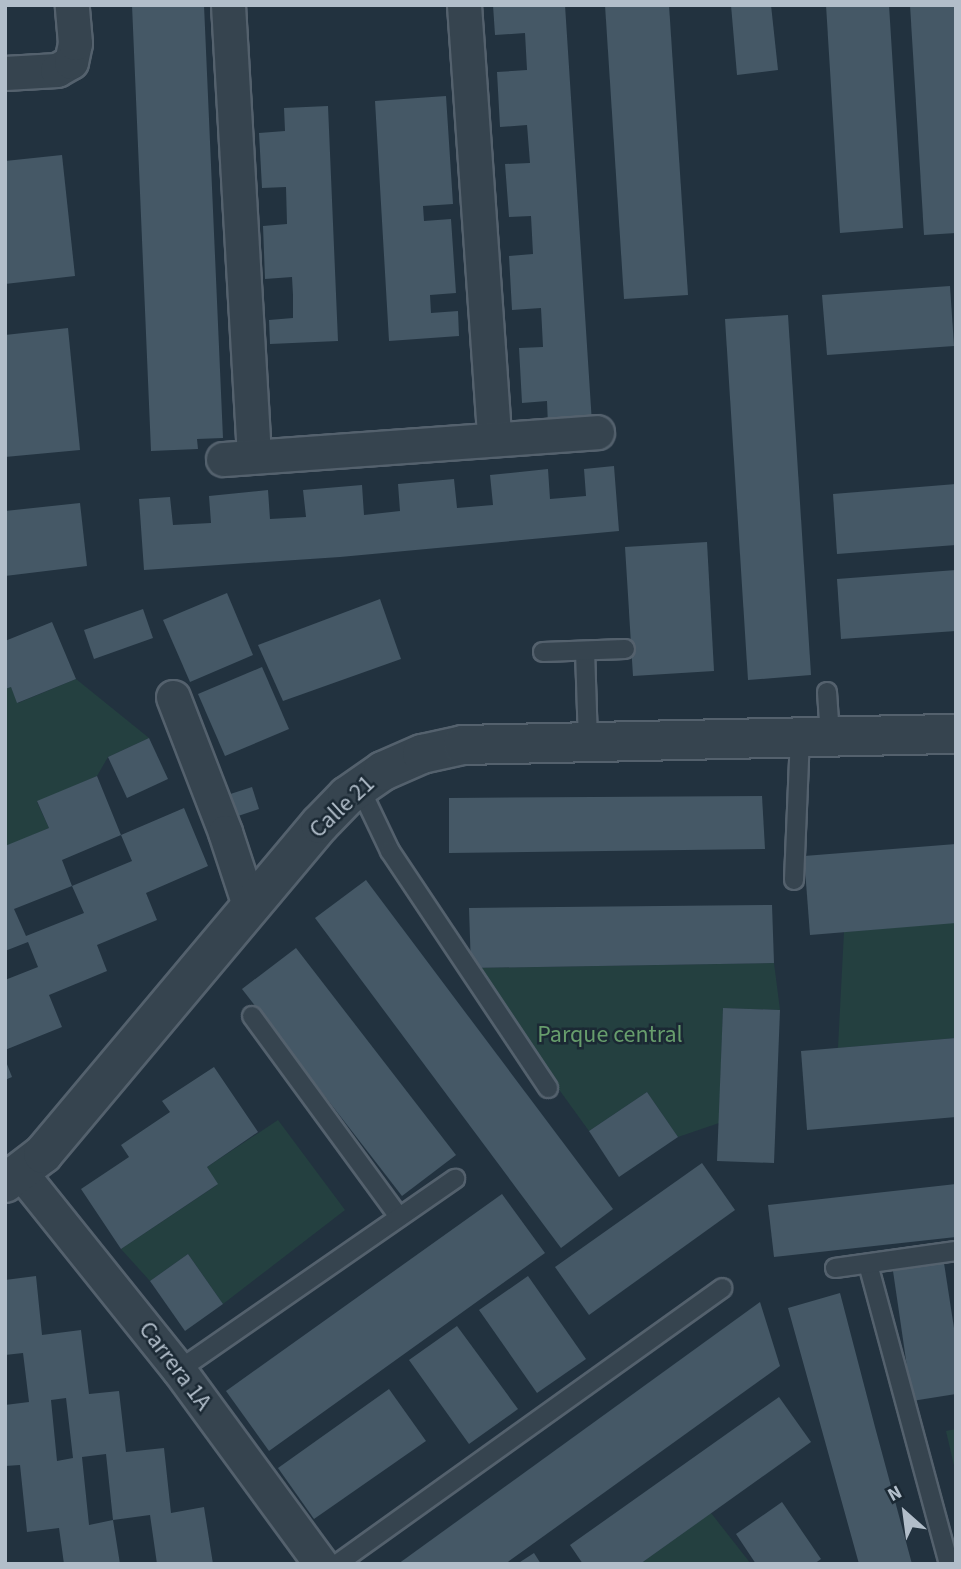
<!DOCTYPE html>
<html>
<head>
<meta charset="utf-8">
<style>
  body { margin:0 }
  #map { position:relative; width:961px; height:1569px; overflow:hidden; background:#22323f; font-family:"Source Sans 3",sans-serif }
  div>[style] { position:absolute }
  .green>* { inset:0; background:#244040 }
  .building>* { inset:0; background:#455866 }
  .roads { filter:drop-shadow(2px 0 #54616d) drop-shadow(-2px 0 #54616d) drop-shadow(0 2px #54616d) drop-shadow(0 -2px #54616d) }
  .service>* { height:18px; margin:-9px; padding:0 9px; transform-origin:9px; border-radius:9px; background:#36444f }
  .minor>* { height:33px; margin:-16.5px; padding:0 16.5px; transform-origin:16.5px; border-radius:16.5px; background:#36444f }
  .tertiary>* { height:38px; margin:-19px; padding:0 19px; transform-origin:19px; border-radius:19px; background:#36444f }
  span { translate:-50% -50%; white-space:nowrap; text-align:center; line-height:1.15; -webkit-text-stroke:5px #1b2934; paint-order:stroke }
  .street-label { font-size:24px; color:#b2beca }
  .park-label { font-size:24px; color:#679d6c }
  .frame { position:absolute; inset:0; border:7px solid #b2beca; pointer-events:none }
  .north { position:absolute; left:870px; top:1478px; width:70px; height:70px; -webkit-text-stroke:5px #1b2934; paint-order:stroke; rotate:332deg; font-size:19px; font-weight:700; line-height:28px; text-align:center; color:#b2beca }
  .north::after { content:''; display:block; margin:auto; width:24px; height:32px; background:#b2beca; clip-path:polygon(50% 0,100% 100%,50% 72%,0 100%) }
</style>
</head>
<body>
<div id="map">
  <div class="green">
    <div style="clip-path:polygon(76px 679px,149px 738px,108px 757px,97px 776px,37px 802px,49px 828px,5px 847px,5px 689px,11px 687px,18px 703px)"></div>
    <div style="clip-path:polygon(956px 922px,956px 1038px,838px 1048px,844px 932px)"></div>
    <div style="clip-path:polygon(774px 963px,780px 1010px,723px 1008px,719px 1123px,678px 1137px,647px 1092px,589px 1131px,471px 968px)"></div>
    <div style="clip-path:polygon(278px 1120px,345px 1210px,223px 1304px,188px 1254px,150px 1281px,121px 1249px,217px 1185px,207px 1167px)"></div>
    <div style="clip-path:polygon(956px 1429px,956px 1474px,946px 1431px)"></div>
    <div style="clip-path:polygon(711px 1513px,751px 1564px,640px 1564px)"></div>
  </div>
  <div class="building">
    <div style="clip-path:polygon(132px 5px,204px 5px,223px 438px,197px 439px,198px 449px,151px 451px)"></div>
    <div style="clip-path:polygon(493px 5px,565px 5px,592px 423px,548px 426px,547px 401px,522px 403px,519px 348px,543px 347px,541px 308px,512px 310px,509px 256px,533px 254px,531px 216px,509px 217px,505px 164px,530px 163px,527px 125px,500px 127px,497px 72px,527px 70px,525px 33px,495px 35px)"></div>
    <div style="clip-path:polygon(605px 5px,669px 5px,688px 295px,624px 299px)"></div>
    <div style="clip-path:polygon(731px 5px,771px 5px,778px 70px,737px 75px)"></div>
    <div style="clip-path:polygon(826px 5px,889px 5px,903px 228px,840px 233px)"></div>
    <div style="clip-path:polygon(910px 5px,956px 5px,956px 233px,924px 235px)"></div>
    <div style="clip-path:polygon(446px 96px,453px 204px,423px 206px,424px 221px,451px 219px,456px 293px,430px 295px,431px 313px,458px 311px,459px 336px,389px 341px,375px 101px)"></div>
    <div style="clip-path:polygon(328px 106px,338px 341px,270px 344px,269px 320px,293px 318px,293px 295px,292px 277px,265px 279px,263px 226px,287px 224px,286px 187px,262px 188px,259px 133px,285px 131px,284px 108px)"></div>
    <div style="clip-path:polygon(62px 155px,75px 276px,5px 284px,5px 161px)"></div>
    <div style="clip-path:polygon(950px 286px,954px 346px,827px 355px,822px 295px)"></div>
    <div style="clip-path:polygon(788px 315px,811px 675px,748px 680px,725px 319px)"></div>
    <div style="clip-path:polygon(68px 328px,80px 450px,5px 457px,5px 335px)"></div>
    <div style="clip-path:polygon(614px 466px,619px 531px,340px 557px,144px 570px,139px 499px,170px 497px,173px 525px,211px 523px,209px 496px,268px 490px,270px 519px,306px 517px,303px 490px,362px 485px,364px 515px,400px 511px,398px 484px,454px 479px,457px 508px,493px 505px,490px 475px,548px 469px,550px 499px,586px 496px,584px 469px)"></div>
    <div style="clip-path:polygon(956px 484px,956px 545px,837px 554px,833px 494px)"></div>
    <div style="clip-path:polygon(80px 503px,87px 566px,5px 576px,5px 511px)"></div>
    <div style="clip-path:polygon(707px 542px,714px 671px,633px 676px,625px 547px)"></div>
    <div style="clip-path:polygon(956px 570px,956px 631px,841px 639px,837px 579px)"></div>
    <div style="clip-path:polygon(227px 593px,253px 655px,190px 682px,163px 620px)"></div>
    <div style="clip-path:polygon(380px 599px,401px 659px,283px 701px,258px 645px)"></div>
    <div style="clip-path:polygon(143px 609px,153px 638px,94px 659px,84px 630px)"></div>
    <div style="clip-path:polygon(52px 622px,76px 679px,17px 703px,11px 687px,5px 689px,5px 641px)"></div>
    <div style="clip-path:polygon(262px 667px,289px 729px,225px 756px,198px 694px)"></div>
    <div style="clip-path:polygon(149px 738px,168px 779px,127px 798px,108px 757px)"></div>
    <div style="clip-path:polygon(97px 776px,121px 835px,62px 860px,72px 886px,14px 909px,26px 936px,84px 913px,72px 886px,132px 861px,121px 835px,184px 808px,208px 866px,146px 893px,157px 920px,97px 945px,107px 971px,49px 995px,62px 1027px,5px 1050px,5px 980px,38px 967px,28px 942px,5px 951px,5px 846px,49px 828px,37px 801px)"></div>
    <div style="clip-path:polygon(252px 787px,259px 809px,226px 820px,218px 798px)"></div>
    <div style="clip-path:polygon(762px 796px,765px 849px,449px 853px,449px 798px)"></div>
    <div style="clip-path:polygon(956px 844px,956px 923px,810px 935px,804px 856px)"></div>
    <div style="clip-path:polygon(366px 880px,613px 1209px,561px 1248px,315px 918px)"></div>
    <div style="clip-path:polygon(772px 905px,774px 963px,471px 968px,469px 908px)"></div>
    <div style="clip-path:polygon(296px 948px,456px 1155px,402px 1196px,242px 989px)"></div>
    <div style="clip-path:polygon(723px 1008px,780px 1010px,774px 1163px,717px 1161px)"></div>
    <div style="clip-path:polygon(956px 1038px,956px 1117px,807px 1130px,801px 1051px)"></div>
    <div style="clip-path:polygon(5px 1059px,12px 1077px,5px 1080px)"></div>
    <div style="clip-path:polygon(214px 1067px,258px 1132px,207px 1167px,218px 1184px,121px 1249px,81px 1189px,129px 1157px,121px 1145px,170px 1112px,162px 1101px)"></div>
    <div style="clip-path:polygon(647px 1092px,678px 1137px,619px 1177px,589px 1131px)"></div>
    <div style="clip-path:polygon(702px 1163px,735px 1210px,589px 1315px,555px 1267px)"></div>
    <div style="clip-path:polygon(956px 1184px,956px 1237px,774px 1257px,768px 1205px)"></div>
    <div style="clip-path:polygon(502px 1194px,545px 1253px,269px 1451px,226px 1391px)"></div>
    <div style="clip-path:polygon(188px 1254px,223px 1304px,185px 1331px,150px 1281px)"></div>
    <div style="clip-path:polygon(944px 1263px,956px 1341px,956px 1394px,912px 1401px,893px 1271px)"></div>
    <div style="clip-path:polygon(evenodd,36px 1276px,42px 1335px,81px 1330px,89px 1394px,119px 1391px,126px 1452px,164px 1448px,171px 1513px,204px 1507px,213px 1564px,157px 1564px,150px 1515px,113px 1520px,106px 1454px,82px 1457px,89px 1525px,113px 1520px,120px 1564px,64px 1564px,59px 1528px,27px 1532px,20px 1465px,5px 1466px,5px 1405px,29px 1402px,23px 1353px,5px 1355px,5px 1280px,36px 1276px,66px 1398px,73px 1458px,57px 1461px,51px 1400px,66px 1398px)"></div>
    <div style="clip-path:polygon(528px 1276px,586px 1359px,537px 1393px,479px 1310px)"></div>
    <div style="clip-path:polygon(840px 1293px,875px 1427px,912px 1564px,859px 1564px,788px 1308px)"></div>
    <div style="clip-path:polygon(760px 1302px,780px 1366px,505px 1564px,398px 1564px)"></div>
    <div style="clip-path:polygon(457px 1326px,518px 1409px,469px 1444px,409px 1360px)"></div>
    <div style="clip-path:polygon(389px 1389px,426px 1441px,314px 1519px,278px 1468px)"></div>
    <div style="clip-path:polygon(779px 1397px,811px 1442px,640px 1564px,583px 1564px,570px 1545px)"></div>
    <div style="clip-path:polygon(782px 1502px,821px 1559px,814px 1564px,756px 1564px,736px 1534px)"></div>
    <div style="clip-path:polygon(534px 1553px,541px 1564px,517px 1564px)"></div>
  </div>
  <div class="roads">
    <div class="service">
      <div style="left:585px;top:651px;width:92px;rotate:88.1deg"></div>
      <div style="left:543px;top:652px;width:82px;rotate:-2.1deg"></div>
      <div style="left:827px;top:692px;width:44px;rotate:86.1deg"></div>
      <div style="left:359px;top:786px;width:72px;rotate:64.5deg"></div>
      <div style="left:390px;top:851px;width:285px;rotate:56.3deg"></div>
      <div style="left:794px;top:880px;width:143px;rotate:-87.6deg"></div>
      <div style="left:252px;top:1016px;width:249px;rotate:53.8deg"></div>
      <div style="left:868px;top:1264px;width:311px;rotate:74.9deg"></div>
      <div style="left:835px;top:1268px;width:122px;rotate:-8deg"></div>
      <div style="left:179px;top:1370px;width:336px;rotate:-34.7deg"></div>
      <div style="left:337px;top:1564px;width:474px;rotate:-35.6deg"></div>
    </div>
    <div class="minor">
      <div style="left:228px;top:5px;width:452px;rotate:86.7deg"></div>
      <div style="left:464px;top:5px;width:433px;rotate:86deg"></div>
      <div style="left:5px;top:73px;width:52px;rotate:-3.3deg"></div>
      <div style="left:57px;top:70px;width:16px;rotate:-30deg"></div>
      <div style="left:71px;top:62px;width:19px;rotate:-78deg"></div>
      <div style="left:75px;top:43px;width:38px;rotate:-95deg"></div>
      <div style="left:223px;top:459px;width:375px;rotate:-4.1deg"></div>
      <div style="left:173px;top:697px;width:145px;rotate:68.9deg"></div>
      <div style="left:225px;top:832px;width:80px;rotate:71.8deg"></div>
      <div style="left:21px;top:1173px;width:253px;rotate:51.3deg"></div>
      <div style="left:179px;top:1370px;width:240px;rotate:53.8deg"></div>
    </div>
    <div class="tertiary">
      <div style="left:5px;top:1183px;width:48px;rotate:-37.3deg"></div>
      <div style="left:43px;top:1154px;width:431px;rotate:-50deg"></div>
      <div style="left:320px;top:824px;width:39px;rotate:-46deg"></div>
      <div style="left:347px;top:796px;width:44px;rotate:-34.8deg"></div>
      <div style="left:383px;top:771px;width:43px;rotate:-23.6deg"></div>
      <div style="left:422px;top:754px;width:42px;rotate:-12.4deg"></div>
      <div style="left:463px;top:745px;width:493px;rotate:-1.3deg"></div>
    </div>
  </div>
  <div class="street-label">
    <span style="left:342px;top:807px;rotate:-43deg">Calle 21</span>
    <span style="left:175px;top:1366px;rotate:53deg">Carrera 1A</span>
  </div>
  <div class="park-label">
    <span style="left:610px;top:1035px">Parque central</span>
  </div>
  <div class="frame"></div>
  <div class="north">N</div>
</div>
</body>
</html>
